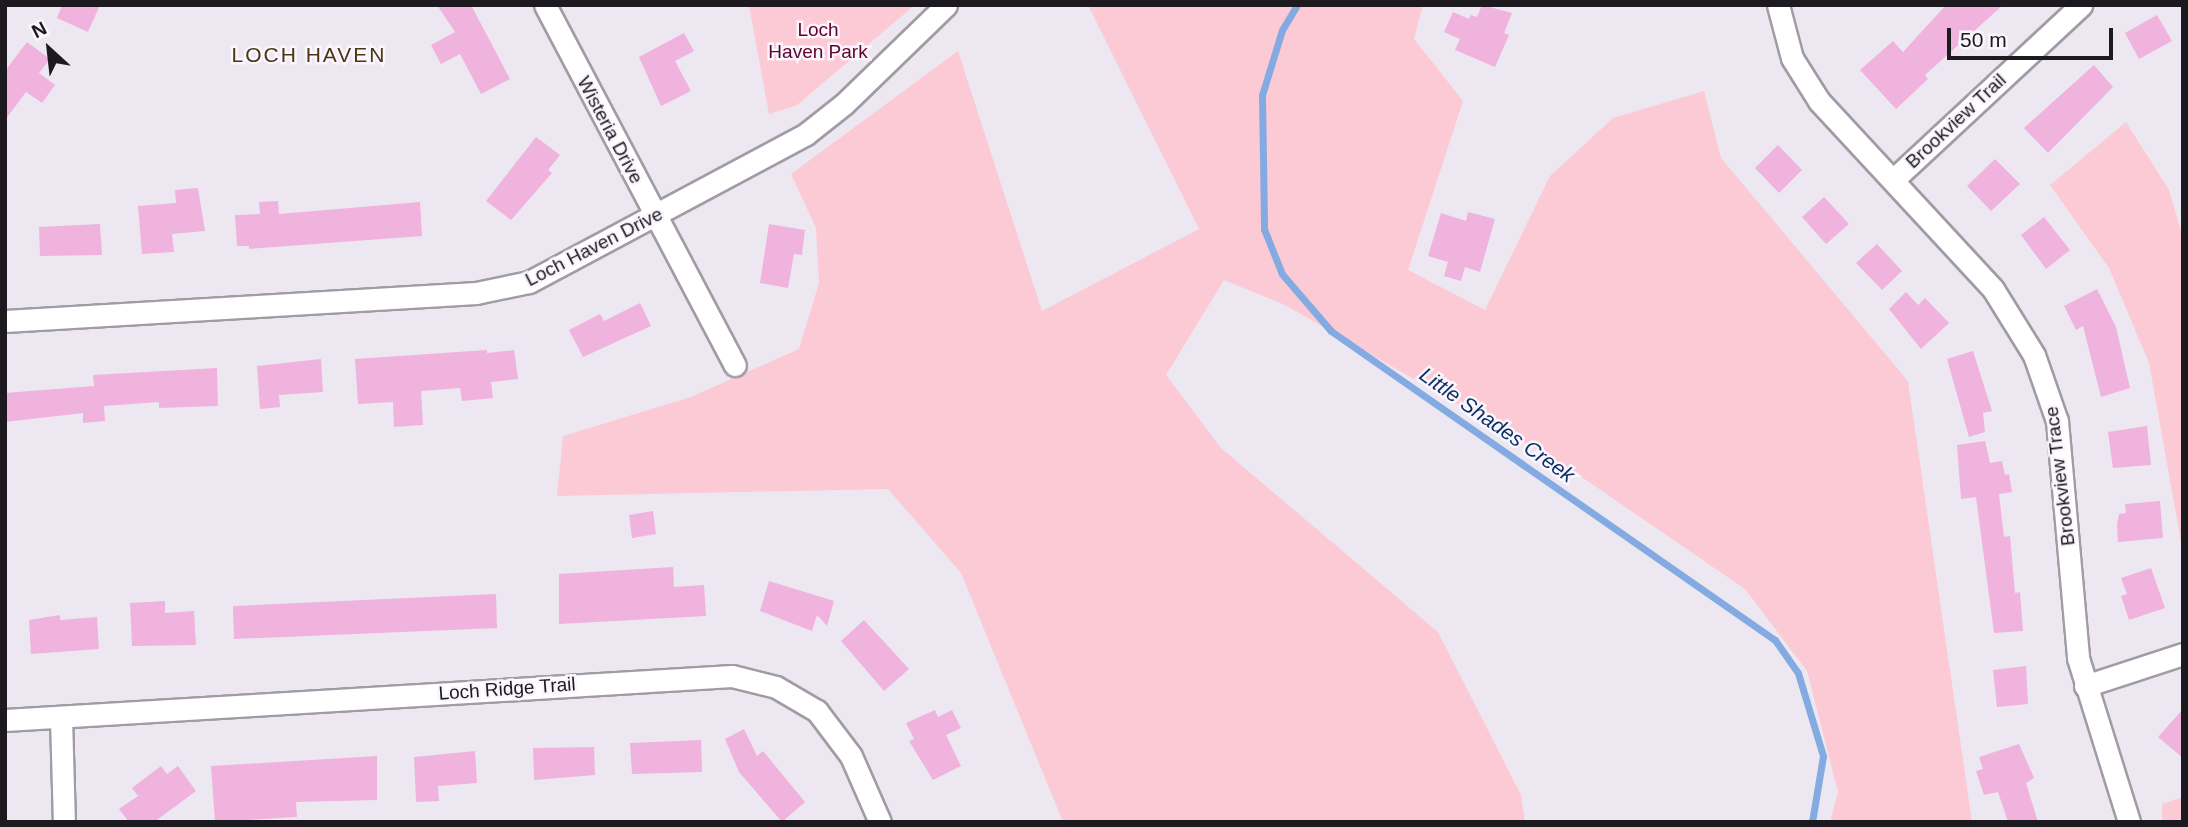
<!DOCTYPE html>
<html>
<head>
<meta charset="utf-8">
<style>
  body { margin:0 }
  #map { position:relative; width:2188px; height:827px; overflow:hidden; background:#ede7f2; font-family:Helvetica,sans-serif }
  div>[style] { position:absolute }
  .green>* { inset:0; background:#fccad5 }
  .stream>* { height:7px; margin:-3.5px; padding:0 3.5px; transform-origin:3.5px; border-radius:3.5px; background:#84abe1 }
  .building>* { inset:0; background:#efb3de }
  .roads { filter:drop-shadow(2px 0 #a19ba5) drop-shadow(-2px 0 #a19ba5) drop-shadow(0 2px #a19ba5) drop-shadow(0 -2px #a19ba5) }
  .minor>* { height:21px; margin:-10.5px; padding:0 10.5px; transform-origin:10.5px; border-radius:10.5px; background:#fff }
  span { translate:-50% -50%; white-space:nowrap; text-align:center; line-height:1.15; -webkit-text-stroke:5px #faf5fe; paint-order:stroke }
  .park-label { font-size:19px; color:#5d052a }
  .street-label { font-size:19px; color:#1c1a1e }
  .neighbourhood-label { font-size:21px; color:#493811; letter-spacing:2px }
  .water-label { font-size:21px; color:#072f5f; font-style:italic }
  .frame { position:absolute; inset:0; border:7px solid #1c1a1e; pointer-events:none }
  .north { position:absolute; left:14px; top:14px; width:70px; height:70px; -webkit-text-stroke:5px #faf5fe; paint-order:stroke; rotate:333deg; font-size:19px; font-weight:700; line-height:28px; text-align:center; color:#1c1a1e }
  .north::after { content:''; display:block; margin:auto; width:24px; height:32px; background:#1c1a1e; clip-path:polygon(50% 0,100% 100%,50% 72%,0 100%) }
  .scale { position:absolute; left:1947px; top:28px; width:166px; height:32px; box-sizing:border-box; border:4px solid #1c1a1e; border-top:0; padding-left:9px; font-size:21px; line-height:24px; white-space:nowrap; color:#1c1a1e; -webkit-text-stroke:5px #faf5fe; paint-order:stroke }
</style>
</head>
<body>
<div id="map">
  <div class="green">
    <div style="clip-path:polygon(749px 5px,915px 5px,797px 105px,769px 114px)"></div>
    <div style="clip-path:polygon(1088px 5px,1423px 5px,1414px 39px,1463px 101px,1408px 270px,1485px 310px,1550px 176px,1613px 118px,1704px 91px,1721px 158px,1908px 381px,1972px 822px,1830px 822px,1838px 792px,1807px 671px,1745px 589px,1567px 467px,1285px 305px,1224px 280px,1166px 375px,1221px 448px,1438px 632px,1521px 795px,1525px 822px,1063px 822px,961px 573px,888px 489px,557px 496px,563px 436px,691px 397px,799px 349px,819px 283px,816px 228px,791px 174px,958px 51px,1042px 311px,1199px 229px)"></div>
    <div style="clip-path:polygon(2126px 122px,2169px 190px,2183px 238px,2183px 553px,2149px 363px,2109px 268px,2050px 185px)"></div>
    <div style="clip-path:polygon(2183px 797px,2183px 822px,2162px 822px,2162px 804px)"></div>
  </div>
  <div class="stream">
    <div style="left:1297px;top:5px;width:29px;rotate:121deg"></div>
    <div style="left:1282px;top:30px;width:68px;rotate:107.1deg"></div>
    <div style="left:1262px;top:95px;width:134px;rotate:89.1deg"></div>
    <div style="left:1264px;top:229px;width:48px;rotate:68.2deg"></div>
    <div style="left:1282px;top:274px;width:75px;rotate:49.3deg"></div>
    <div style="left:1331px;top:331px;width:541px;rotate:34.84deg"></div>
    <div style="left:1775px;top:640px;width:40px;rotate:55.1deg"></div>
    <div style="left:1798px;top:673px;width:87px;rotate:73.2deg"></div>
    <div style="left:1823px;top:756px;width:67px;rotate:99.5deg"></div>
  </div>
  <div class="building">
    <div style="clip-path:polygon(62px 5px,100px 5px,88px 32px,57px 18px)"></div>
    <div style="clip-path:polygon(437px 5px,471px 5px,510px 79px,481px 94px,460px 54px,441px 64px,431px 45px,455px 32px)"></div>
    <div style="clip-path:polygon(1482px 5px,1512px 13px,1504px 33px,1509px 35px,1495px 67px,1455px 50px,1460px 39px,1444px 32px,1453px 12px,1469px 19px,1471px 15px,1477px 17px)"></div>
    <div style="clip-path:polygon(1946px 5px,2003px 5px,1925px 75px,1928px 79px,1896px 109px,1860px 70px,1893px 41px,1903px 52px)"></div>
    <div style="clip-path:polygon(2157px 15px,2172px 41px,2139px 59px,2125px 33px)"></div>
    <div style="clip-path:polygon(684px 33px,694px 51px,675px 61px,691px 91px,661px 106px,639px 57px)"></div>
    <div style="clip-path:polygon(27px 42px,50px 59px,39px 73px,55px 85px,42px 103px,26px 92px,5px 120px,5px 71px)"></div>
    <div style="clip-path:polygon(2094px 65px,2113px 87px,2048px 153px,2024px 128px)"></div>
    <div style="clip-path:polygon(536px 137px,560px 155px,548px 170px,552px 173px,511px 220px,486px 201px)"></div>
    <div style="clip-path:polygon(1778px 145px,1802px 170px,1779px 193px,1755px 168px)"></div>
    <div style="clip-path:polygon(1995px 159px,2020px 184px,1991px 211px,1967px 186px)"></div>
    <div style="clip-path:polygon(198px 188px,205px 231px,172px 234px,174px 252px,142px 254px,138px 206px,176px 203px,175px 190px)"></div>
    <div style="clip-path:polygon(1824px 197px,1849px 224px,1826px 244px,1802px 217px)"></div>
    <div style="clip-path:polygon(278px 201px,279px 214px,420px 202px,422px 236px,249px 249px,249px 246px,237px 246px,235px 215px,260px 214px,259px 202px)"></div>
    <div style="clip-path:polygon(1468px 212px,1495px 219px,1480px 272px,1465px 267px,1461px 281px,1444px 276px,1448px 262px,1428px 256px,1441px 213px,1466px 221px)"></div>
    <div style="clip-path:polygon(2044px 217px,2070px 250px,2046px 269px,2021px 235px)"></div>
    <div style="clip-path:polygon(100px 224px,102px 255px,40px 256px,39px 227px)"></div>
    <div style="clip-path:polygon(769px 224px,805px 230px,802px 255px,794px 254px,788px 288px,760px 283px)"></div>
    <div style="clip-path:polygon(1877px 244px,1902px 271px,1882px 290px,1856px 263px)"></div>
    <div style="clip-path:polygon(2097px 289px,2116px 327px,2130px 388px,2101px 397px,2083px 326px,2076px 330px,2064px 306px)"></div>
    <div style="clip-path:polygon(1906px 292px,1918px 305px,1925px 298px,1949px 323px,1921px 349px,1889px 309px)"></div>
    <div style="clip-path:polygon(640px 303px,651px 326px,583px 357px,569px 330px,600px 314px,604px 321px)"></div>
    <div style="clip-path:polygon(487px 350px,487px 353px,514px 350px,518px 379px,491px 382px,493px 398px,462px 401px,460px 388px,421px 391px,423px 425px,394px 427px,393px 402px,358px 404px,355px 359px)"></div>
    <div style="clip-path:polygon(1973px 351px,1992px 411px,1983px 413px,1985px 432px,1969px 437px,1947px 359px)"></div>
    <div style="clip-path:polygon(321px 359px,323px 392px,279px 395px,280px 407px,260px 409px,257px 366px)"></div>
    <div style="clip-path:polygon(217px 368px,218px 406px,159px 408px,159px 402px,104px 406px,105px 421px,83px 423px,83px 413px,5px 422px,5px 393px,94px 386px,93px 375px)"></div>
    <div style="clip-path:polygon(2147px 426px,2151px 465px,2113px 468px,2108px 432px)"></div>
    <div style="clip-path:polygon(1985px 441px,1990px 463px,2002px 461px,2005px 475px,2009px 474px,2012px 492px,1999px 494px,2004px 537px,2010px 536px,2015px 593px,2020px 592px,2023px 631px,1994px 633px,1976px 497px,1961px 499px,1957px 445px)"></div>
    <div style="clip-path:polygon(2160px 501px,2163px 538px,2118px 542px,2117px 524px,2119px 514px,2126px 513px,2125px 504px)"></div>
    <div style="clip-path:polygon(653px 511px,656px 534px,632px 538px,629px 515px)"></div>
    <div style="clip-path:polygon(673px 567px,674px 587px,704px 585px,706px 616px,559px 624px,559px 574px)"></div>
    <div style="clip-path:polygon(2151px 568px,2165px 608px,2129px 620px,2121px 596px,2127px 594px,2121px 578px)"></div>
    <div style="clip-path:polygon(769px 581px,834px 601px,827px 626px,817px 615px,812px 631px,760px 611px)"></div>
    <div style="clip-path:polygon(496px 594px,497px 628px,234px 639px,233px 606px)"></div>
    <div style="clip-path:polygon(165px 601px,165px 613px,194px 611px,196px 645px,132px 646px,130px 603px)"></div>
    <div style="clip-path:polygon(60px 615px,60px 620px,97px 617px,99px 649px,31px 654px,29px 620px)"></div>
    <div style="clip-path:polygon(864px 620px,909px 669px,884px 691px,841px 641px)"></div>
    <div style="clip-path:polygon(2026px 666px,2028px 704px,1997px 707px,1993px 670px)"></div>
    <div style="clip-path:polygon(2183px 709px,2183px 758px,2158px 737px)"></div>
    <div style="clip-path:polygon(935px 710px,938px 717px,952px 710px,961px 728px,946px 735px,961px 766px,933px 780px,909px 741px,914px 739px,906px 723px)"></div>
    <div style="clip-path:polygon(744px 729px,757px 756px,763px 751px,805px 802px,782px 822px,739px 772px,725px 739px)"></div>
    <div style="clip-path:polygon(701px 740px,702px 772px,632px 774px,630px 743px)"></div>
    <div style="clip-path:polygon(2019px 744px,2034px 778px,2026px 783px,2038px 822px,2008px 822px,1998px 792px,1984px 795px,1976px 771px,1983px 769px,1979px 757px)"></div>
    <div style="clip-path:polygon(594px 747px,595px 775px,534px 780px,533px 748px)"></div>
    <div style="clip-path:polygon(475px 751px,477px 783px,438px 786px,439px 801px,416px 802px,414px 757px)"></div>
    <div style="clip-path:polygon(377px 756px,377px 800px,296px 802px,297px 817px,215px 822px,211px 766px)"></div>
    <div style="clip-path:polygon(161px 766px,167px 774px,178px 766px,196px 791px,154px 822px,129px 822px,119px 809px,138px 796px,132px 788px)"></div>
  </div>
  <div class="roads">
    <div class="minor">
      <div style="left:545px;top:5px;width:407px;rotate:62.2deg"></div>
      <div style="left:1778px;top:5px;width:55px;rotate:75.2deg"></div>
      <div style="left:1792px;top:58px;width:51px;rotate:57.9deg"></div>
      <div style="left:1819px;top:101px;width:256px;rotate:47.2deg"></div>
      <div style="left:1993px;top:289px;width:78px;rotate:58.2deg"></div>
      <div style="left:2034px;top:355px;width:70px;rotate:70.8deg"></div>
      <div style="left:2057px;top:421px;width:238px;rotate:84.9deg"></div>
      <div style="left:2078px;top:658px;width:172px;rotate:72.7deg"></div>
      <div style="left:1893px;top:180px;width:257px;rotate:-42.9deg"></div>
      <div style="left:5px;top:321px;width:472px;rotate:-3.4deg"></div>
      <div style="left:476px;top:293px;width:54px;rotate:-11.7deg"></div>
      <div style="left:529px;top:282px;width:314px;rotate:-28.1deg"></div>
      <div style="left:806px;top:134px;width:48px;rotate:-38.3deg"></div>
      <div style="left:844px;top:104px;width:142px;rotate:-44.1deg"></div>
      <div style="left:2085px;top:686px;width:103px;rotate:-18.1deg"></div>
      <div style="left:61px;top:717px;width:105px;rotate:88.4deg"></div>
      <div style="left:5px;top:720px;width:728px;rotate:-3.46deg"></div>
      <div style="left:732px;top:676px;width:45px;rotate:14deg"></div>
      <div style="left:776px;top:687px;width:48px;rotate:30.3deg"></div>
      <div style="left:817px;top:711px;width:56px;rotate:52.9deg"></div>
      <div style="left:851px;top:756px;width:72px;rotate:66.3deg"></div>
    </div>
  </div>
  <div class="park-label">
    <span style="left:818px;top:41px">Loch<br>Haven Park</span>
  </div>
  <div class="street-label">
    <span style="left:1956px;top:121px;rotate:-43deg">Brookview Trail</span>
    <span style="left:610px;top:130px;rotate:62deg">Wisteria Drive</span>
    <span style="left:594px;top:247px;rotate:-27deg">Loch Haven Drive</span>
    <span style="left:2060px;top:476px;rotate:-97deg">Brookview Trace</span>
    <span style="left:507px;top:689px;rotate:-4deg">Loch Ridge Trail</span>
  </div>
  <div class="neighbourhood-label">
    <span style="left:309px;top:55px">LOCH HAVEN</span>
  </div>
  <div class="water-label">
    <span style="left:1497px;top:425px;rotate:35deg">Little Shades Creek</span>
  </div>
  <div class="frame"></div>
  <div class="north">N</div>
  <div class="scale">50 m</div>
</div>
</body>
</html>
